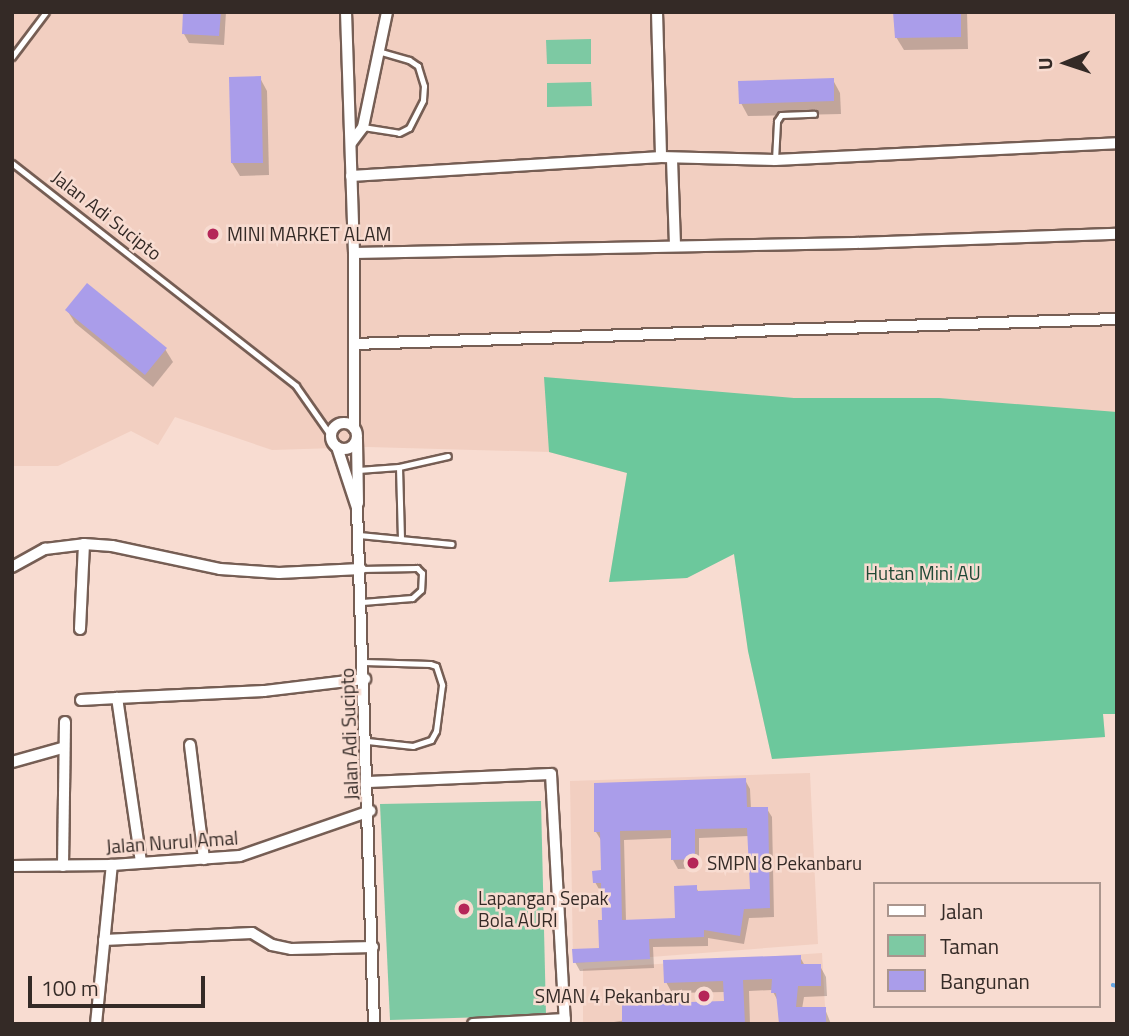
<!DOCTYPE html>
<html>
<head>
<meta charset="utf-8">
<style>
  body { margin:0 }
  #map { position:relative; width:1129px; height:1036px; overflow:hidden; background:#f8dcd1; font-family:"Titillium Web",sans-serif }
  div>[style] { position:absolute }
  .built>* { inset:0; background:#f2cfc1 }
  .green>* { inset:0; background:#7dc9a3 }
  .forest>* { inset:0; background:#6cc89c }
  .shadow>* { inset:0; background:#0003 }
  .stream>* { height:3.5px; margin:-1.75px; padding:0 1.75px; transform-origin:1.75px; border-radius:1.75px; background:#68a7e3 }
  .building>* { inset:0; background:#aa9dea }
  .roads { filter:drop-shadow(2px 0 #765e54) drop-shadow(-2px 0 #765e54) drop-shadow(0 2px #765e54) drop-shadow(0 -2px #765e54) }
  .service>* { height:5px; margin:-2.5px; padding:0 2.5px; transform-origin:2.5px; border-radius:2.5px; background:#fff }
  .minor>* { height:10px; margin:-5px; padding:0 5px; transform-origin:5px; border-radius:5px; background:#fff }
  .minor>.ring { margin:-5px; padding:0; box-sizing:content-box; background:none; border:10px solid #fff; border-radius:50% }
  .dots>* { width:19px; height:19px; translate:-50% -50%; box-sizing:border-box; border:4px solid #f8dcd1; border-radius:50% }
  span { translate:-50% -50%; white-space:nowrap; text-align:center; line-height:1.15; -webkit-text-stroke:5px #f8dcd1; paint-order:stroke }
  .street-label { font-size:19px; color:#342a26 }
  .poi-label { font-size:19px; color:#342a26 }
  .left { translate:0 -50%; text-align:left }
  .right { translate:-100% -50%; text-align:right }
  .park-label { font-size:19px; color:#214936 }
  .frame { position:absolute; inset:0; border:14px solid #342a26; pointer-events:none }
  .legend { position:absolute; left:873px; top:882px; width:228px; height:126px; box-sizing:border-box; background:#f8dcd1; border:2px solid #aa958d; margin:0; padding:9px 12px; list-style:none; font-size:21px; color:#342a26 }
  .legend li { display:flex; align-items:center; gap:14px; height:35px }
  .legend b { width:35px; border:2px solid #aa958d }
  .north { position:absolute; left:1031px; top:28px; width:70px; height:70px; -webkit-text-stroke:5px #f8dcd1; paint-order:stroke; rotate:268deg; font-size:19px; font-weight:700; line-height:28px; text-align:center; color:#342a26 }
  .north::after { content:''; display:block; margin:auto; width:24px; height:32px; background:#342a26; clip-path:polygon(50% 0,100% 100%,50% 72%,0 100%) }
  .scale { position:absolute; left:28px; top:976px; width:177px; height:32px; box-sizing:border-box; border:4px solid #342a26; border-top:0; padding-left:9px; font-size:21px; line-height:24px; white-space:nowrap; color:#342a26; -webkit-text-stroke:5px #f8dcd1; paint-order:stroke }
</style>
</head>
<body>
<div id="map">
  <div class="built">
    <div style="clip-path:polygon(12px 12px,1117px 12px,1117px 714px,1103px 714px,1105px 737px,772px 759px,748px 651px,734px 553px,687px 578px,609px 582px,627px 473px,549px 452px,368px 447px,272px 450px,175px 417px,158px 445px,131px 431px,58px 466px,12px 466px)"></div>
    <div style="clip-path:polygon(810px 773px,818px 944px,573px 963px,570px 781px)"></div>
    <div style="clip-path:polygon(822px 953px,826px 1024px,583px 1024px,583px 969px)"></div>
  </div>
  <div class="green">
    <div style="clip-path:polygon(591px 39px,591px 64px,547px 64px,546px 40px)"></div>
    <div style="clip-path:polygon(591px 82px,592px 106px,547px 107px,547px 83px)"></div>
    <div style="clip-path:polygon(541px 801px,546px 1015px,390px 1020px,380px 804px)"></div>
  </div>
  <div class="forest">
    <div style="clip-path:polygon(544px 377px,794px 398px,939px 398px,1117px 412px,1117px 714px,1103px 714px,1105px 737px,772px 759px,748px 651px,734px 554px,687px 578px,609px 582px,627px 473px,549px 452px)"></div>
  </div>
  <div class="shadow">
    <div style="clip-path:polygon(185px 12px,226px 12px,224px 45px,189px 43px,184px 34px)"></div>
    <div style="clip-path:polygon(895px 12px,967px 12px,968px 49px,904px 50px,896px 37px)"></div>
    <div style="clip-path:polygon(260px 78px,267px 91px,269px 175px,240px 176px,232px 163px)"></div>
    <div style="clip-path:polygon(833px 80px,840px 93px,841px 114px,748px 116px,741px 103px)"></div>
    <div style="clip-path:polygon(67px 310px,165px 349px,173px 362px,153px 387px,75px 323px)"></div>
    <div style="clip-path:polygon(evenodd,745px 780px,750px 789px,751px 809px,767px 809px,772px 817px,774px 917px,749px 918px,744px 944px,708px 938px,708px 946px,653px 947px,654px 968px,580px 971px,575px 962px,601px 949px,604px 922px,603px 891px,600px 891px,595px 882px,603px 872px,601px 840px,596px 832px,745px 780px,749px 836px,752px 891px,699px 893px,696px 887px,676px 920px,626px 921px,624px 840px,673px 838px,673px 860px,678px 869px,699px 868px,699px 838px,749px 836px)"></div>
    <div style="clip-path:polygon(800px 957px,805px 966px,820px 966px,826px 977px,827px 996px,804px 997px,802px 1009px,825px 1009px,831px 1024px,780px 1024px,779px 1003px,772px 990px,749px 991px,750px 1024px,602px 1024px,726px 1003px,725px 992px,672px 993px,666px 982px)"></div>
  </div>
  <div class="stream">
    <div style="left:1113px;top:985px;width:4px;rotate:14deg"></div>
  </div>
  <div class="building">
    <div style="clip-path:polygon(183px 12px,221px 12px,219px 36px,182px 34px)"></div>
    <div style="clip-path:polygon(893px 12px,961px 12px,961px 37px,895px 38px)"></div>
    <div style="clip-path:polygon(261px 76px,263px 163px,231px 163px,229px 77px)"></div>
    <div style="clip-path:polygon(834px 78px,834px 101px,739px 104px,738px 81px)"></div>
    <div style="clip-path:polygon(87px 283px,167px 348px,145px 375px,65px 310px)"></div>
    <div style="clip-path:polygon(evenodd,746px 778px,747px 807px,768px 807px,770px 908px,744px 909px,740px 936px,704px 930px,704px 937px,649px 939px,650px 959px,573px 963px,572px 949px,599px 948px,598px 920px,602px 920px,601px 883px,593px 883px,592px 871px,601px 870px,600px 832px,594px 832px,594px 783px,746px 778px,747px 828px,750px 889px,697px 891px,697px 885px,674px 886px,675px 918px,622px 920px,620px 831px,671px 830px,671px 860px,695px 859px,695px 829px,747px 828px)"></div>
    <div style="clip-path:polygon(801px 955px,801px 964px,821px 964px,821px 986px,798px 986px,796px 1007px,826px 1007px,826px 1023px,779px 1024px,776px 993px,771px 993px,772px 979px,743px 980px,745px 1024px,622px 1024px,622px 1004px,724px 1001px,723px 981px,664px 983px,663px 960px)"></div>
  </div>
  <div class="roads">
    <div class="service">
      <div style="left:12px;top:57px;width:56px;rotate:-52.9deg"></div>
      <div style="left:363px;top:127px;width:36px;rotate:9deg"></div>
      <div style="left:399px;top:133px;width:11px;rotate:-27deg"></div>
      <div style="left:409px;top:128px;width:31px;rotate:-63deg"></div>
      <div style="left:423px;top:100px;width:14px;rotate:-86deg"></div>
      <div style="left:424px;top:86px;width:21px;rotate:-107deg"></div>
      <div style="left:418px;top:66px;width:11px;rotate:-146deg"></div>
      <div style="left:409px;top:60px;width:33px;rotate:-164deg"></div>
      <div style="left:775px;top:160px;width:39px;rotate:-87deg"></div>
      <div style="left:777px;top:121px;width:7px;rotate:-56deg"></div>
      <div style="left:781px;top:115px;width:33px;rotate:-2deg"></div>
      <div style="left:12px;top:163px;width:361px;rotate:38.1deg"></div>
      <div style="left:296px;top:386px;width:61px;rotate:55deg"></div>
      <div style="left:399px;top:467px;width:71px;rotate:88.4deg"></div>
      <div style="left:358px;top:470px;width:41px;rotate:-4.2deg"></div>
      <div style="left:399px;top:467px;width:50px;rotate:-12.7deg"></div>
      <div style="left:359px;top:535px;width:93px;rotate:5.5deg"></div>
      <div style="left:361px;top:569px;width:56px;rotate:-1deg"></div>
      <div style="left:417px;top:568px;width:7px;rotate:45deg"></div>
      <div style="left:422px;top:573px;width:17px;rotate:93deg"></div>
      <div style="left:421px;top:590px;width:12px;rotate:138deg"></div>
      <div style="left:412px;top:598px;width:50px;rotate:175.4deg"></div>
      <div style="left:364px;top:662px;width:66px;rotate:1.7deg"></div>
      <div style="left:430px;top:664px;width:6px;rotate:18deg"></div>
      <div style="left:436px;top:666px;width:20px;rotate:72deg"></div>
      <div style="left:442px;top:685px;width:46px;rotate:97.4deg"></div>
      <div style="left:436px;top:731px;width:10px;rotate:119deg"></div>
      <div style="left:431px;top:740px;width:19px;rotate:162deg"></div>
      <div style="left:413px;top:746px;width:46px;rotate:-173.8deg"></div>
    </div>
    <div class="minor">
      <div style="left:346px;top:12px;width:241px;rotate:88.1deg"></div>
      <div style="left:354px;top:253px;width:175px;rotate:90deg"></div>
      <div style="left:657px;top:12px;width:145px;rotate:88.4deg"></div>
      <div style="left:351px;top:143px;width:20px;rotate:-53deg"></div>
      <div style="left:363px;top:127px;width:117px;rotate:-78.2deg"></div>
      <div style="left:672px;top:159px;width:87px;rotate:88deg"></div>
      <div style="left:351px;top:176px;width:311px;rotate:-3.5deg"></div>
      <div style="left:661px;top:157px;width:114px;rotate:1.5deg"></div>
      <div style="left:775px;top:160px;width:342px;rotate:-2.8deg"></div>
      <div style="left:354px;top:253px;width:501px;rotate:-1.14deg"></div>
      <div style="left:855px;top:243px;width:262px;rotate:-2deg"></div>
      <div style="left:354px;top:344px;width:763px;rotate:-1.88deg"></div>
      <div class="ring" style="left:331px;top:423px;width:16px;height:16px"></div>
      <div style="left:357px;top:440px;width:63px;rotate:89.1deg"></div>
      <div style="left:337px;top:447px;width:64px;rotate:71.8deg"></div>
      <div style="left:357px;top:508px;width:516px;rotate:88.11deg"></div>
      <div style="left:12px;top:567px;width:38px;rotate:-29deg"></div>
      <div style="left:45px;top:549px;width:39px;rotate:-7deg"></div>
      <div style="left:84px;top:544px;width:28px;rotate:4deg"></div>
      <div style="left:112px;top:546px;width:110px;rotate:12deg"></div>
      <div style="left:220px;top:569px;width:59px;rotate:3.9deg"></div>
      <div style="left:279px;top:573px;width:82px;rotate:-2.8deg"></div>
      <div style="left:80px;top:629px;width:85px;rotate:-87.3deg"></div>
      <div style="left:81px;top:700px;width:36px;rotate:-3deg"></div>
      <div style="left:190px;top:745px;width:115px;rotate:83deg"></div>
      <div style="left:12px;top:762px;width:52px;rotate:-15.6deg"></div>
      <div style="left:368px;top:782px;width:183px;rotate:-2.5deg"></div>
      <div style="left:551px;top:774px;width:250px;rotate:86.8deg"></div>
      <div style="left:141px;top:862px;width:166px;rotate:-98.3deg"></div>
      <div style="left:117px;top:698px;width:147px;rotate:-2.7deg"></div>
      <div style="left:264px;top:691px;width:102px;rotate:-6.8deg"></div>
      <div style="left:12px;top:866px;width:100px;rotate:-0.6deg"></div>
      <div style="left:112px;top:865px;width:128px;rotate:-4deg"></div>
      <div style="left:240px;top:856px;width:138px;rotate:-19.1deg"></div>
      <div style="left:63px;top:866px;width:144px;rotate:-89.2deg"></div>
      <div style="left:104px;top:940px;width:148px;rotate:-2.7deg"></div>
      <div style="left:252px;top:933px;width:23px;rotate:31deg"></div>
      <div style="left:272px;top:945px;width:19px;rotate:12deg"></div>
      <div style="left:291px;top:949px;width:82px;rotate:-1.4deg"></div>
      <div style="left:96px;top:1024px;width:160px;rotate:-84.3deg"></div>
      <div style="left:473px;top:1024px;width:92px;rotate:-3.1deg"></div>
    </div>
  </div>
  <div class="dots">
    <div style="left:213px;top:234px;background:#b52658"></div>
    <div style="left:693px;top:863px;background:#b52658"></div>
    <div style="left:464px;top:909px;background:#b52658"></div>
    <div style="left:704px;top:996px;background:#b52658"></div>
  </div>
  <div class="street-label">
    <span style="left:107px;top:215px;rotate:38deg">Jalan Adi Sucipto</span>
    <span style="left:349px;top:734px;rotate:-92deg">Jalan Adi Sucipto</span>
    <span style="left:172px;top:842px;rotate:-4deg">Jalan Nurul Amal</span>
  </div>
  <div class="poi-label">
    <span class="left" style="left:227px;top:234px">MINI MARKET ALAM</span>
    <span class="left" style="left:707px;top:863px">SMPN 8 Pekanbaru</span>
    <span class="left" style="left:478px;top:909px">Lapangan Sepak<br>Bola AURI</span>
    <span class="right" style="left:690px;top:996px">SMAN 4 Pekanbaru</span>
  </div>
  <div class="park-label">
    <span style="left:923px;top:573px">Hutan Mini AU</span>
  </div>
  <div class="frame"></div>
  <ul class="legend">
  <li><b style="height:9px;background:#fff"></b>Jalan</li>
  <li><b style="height:19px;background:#7dc9a3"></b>Taman</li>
  <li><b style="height:19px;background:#aa9dea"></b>Bangunan</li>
  </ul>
  <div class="north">U</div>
  <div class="scale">100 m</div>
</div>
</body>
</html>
